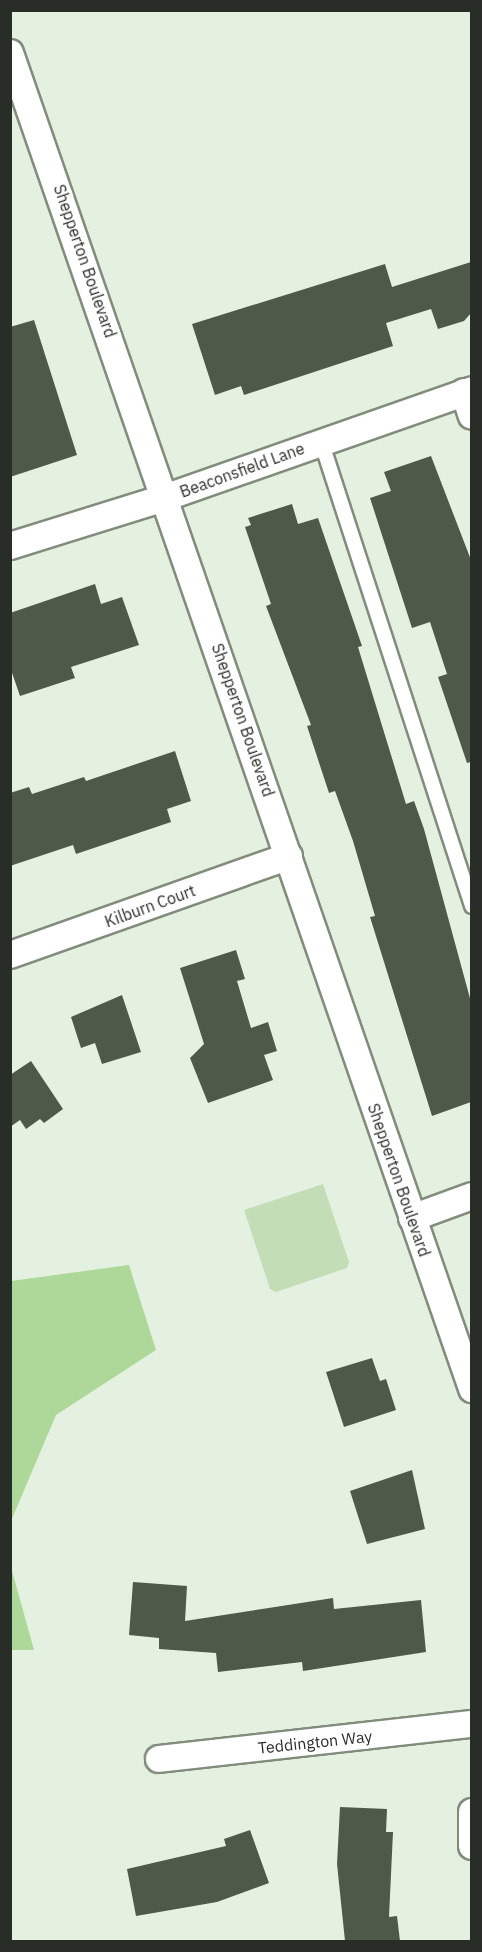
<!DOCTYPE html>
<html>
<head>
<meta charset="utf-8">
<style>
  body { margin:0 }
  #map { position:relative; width:482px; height:1952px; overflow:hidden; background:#e5f1e0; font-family:"IBM Plex Sans",sans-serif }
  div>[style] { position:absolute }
  .green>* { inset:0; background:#c3ddb6 }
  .water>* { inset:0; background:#aed89a }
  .building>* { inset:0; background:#4f594a }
  .roads { filter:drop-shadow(2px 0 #828c7d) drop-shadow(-2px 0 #828c7d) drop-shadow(0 2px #828c7d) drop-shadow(0 -2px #828c7d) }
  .service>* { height:14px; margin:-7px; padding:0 7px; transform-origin:7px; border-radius:7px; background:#fff }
  .minor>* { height:26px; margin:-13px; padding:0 13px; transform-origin:13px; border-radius:13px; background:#fff }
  span { translate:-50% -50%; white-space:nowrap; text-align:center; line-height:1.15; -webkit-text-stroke:6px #fff; paint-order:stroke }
  .street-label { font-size:16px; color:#292d27 }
  .frame { position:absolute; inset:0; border:12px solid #292d27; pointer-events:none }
</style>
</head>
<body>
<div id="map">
  <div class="green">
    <div style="clip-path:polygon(323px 1184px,349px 1262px,347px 1268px,276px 1292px,270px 1289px,244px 1210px)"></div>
  </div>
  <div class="water">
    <div style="clip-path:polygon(129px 1265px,156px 1350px,56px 1415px,11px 1521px,11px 1281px)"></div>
    <div style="clip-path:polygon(11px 1567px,34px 1650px,12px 1650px,11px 1646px)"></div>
  </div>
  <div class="building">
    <div style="clip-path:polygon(471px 262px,471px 313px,464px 321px,438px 329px,431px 309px,386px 323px,393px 346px,244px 395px,241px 386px,215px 395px,192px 324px,385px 264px,392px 287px)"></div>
    <div style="clip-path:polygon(34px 320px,77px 455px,10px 477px,10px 327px)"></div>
    <div style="clip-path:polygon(431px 456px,471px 560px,471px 762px,467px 763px,438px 677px,447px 674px,430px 622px,412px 628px,370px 498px,391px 491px,384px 472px)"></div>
    <div style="clip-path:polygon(292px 504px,298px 524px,318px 518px,362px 646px,358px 647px,406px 804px,414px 801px,424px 829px,471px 1002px,471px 1102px,432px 1116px,370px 917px,375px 916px,353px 841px,335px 791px,329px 793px,307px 726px,311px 725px,266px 606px,271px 604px,245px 527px,251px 525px,248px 518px)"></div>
    <div style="clip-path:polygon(95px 584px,101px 604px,122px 597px,139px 645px,71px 667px,75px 678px,20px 696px,10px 667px,10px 613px)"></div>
    <div style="clip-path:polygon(175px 751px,191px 801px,167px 809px,171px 822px,76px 854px,73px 845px,10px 866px,10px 793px,29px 787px,32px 794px,84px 777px,86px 781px)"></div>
    <div style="clip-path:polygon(236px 950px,245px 979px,237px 981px,251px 1028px,268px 1022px,277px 1051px,264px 1055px,273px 1080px,208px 1103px,190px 1058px,204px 1044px,180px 968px)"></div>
    <div style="clip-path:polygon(122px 995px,141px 1052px,102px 1064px,95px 1043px,81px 1048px,71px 1017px)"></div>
    <div style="clip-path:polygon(31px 1061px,63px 1109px,44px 1123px,40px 1119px,26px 1129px,20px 1120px,10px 1127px,10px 1075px)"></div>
    <div style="clip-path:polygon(372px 1358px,380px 1381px,386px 1379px,396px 1410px,344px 1427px,326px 1372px)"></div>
    <div style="clip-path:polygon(412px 1470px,425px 1529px,367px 1544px,350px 1491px)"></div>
    <div style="clip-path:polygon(133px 1582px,187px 1586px,185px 1621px,333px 1598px,334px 1609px,421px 1600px,426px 1652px,303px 1671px,302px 1662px,218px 1672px,216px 1653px,159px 1649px,159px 1638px,129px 1635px)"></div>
    <div style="clip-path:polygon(340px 1807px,387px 1809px,386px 1832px,393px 1832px,389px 1917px,397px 1916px,400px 1941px,345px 1941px,337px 1864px)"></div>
    <div style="clip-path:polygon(250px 1830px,269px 1883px,217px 1902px,136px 1916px,127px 1869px,226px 1846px,224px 1839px)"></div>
  </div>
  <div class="roads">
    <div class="service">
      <div style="left:321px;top:441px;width:489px;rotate:72deg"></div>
    </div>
    <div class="minor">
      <div style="left:10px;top:53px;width:1414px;rotate:70.92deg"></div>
      <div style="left:464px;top:392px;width:25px;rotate:72deg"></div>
      <div style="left:10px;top:546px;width:164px;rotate:-17.3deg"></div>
      <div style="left:167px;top:497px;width:323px;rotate:-19.3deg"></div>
      <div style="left:10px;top:955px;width:296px;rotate:-19.5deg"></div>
      <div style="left:412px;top:1218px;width:64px;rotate:-20.1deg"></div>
      <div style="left:159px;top:1759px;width:315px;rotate:-6.4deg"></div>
      <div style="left:472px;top:1812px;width:34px;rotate:90deg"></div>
    </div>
  </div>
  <div class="street-label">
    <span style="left:85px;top:261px;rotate:71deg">Shepperton Boulevard</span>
    <span style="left:242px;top:470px;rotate:-20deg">Beaconsfield Lane</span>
    <span style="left:243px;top:720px;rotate:71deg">Shepperton Boulevard</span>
    <span style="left:150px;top:906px;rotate:-20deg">Kilburn Court</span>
    <span style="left:399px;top:1180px;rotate:71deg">Shepperton Boulevard</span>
    <span style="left:315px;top:1742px;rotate:-6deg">Teddington Way</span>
  </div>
  <div class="frame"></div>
</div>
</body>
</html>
